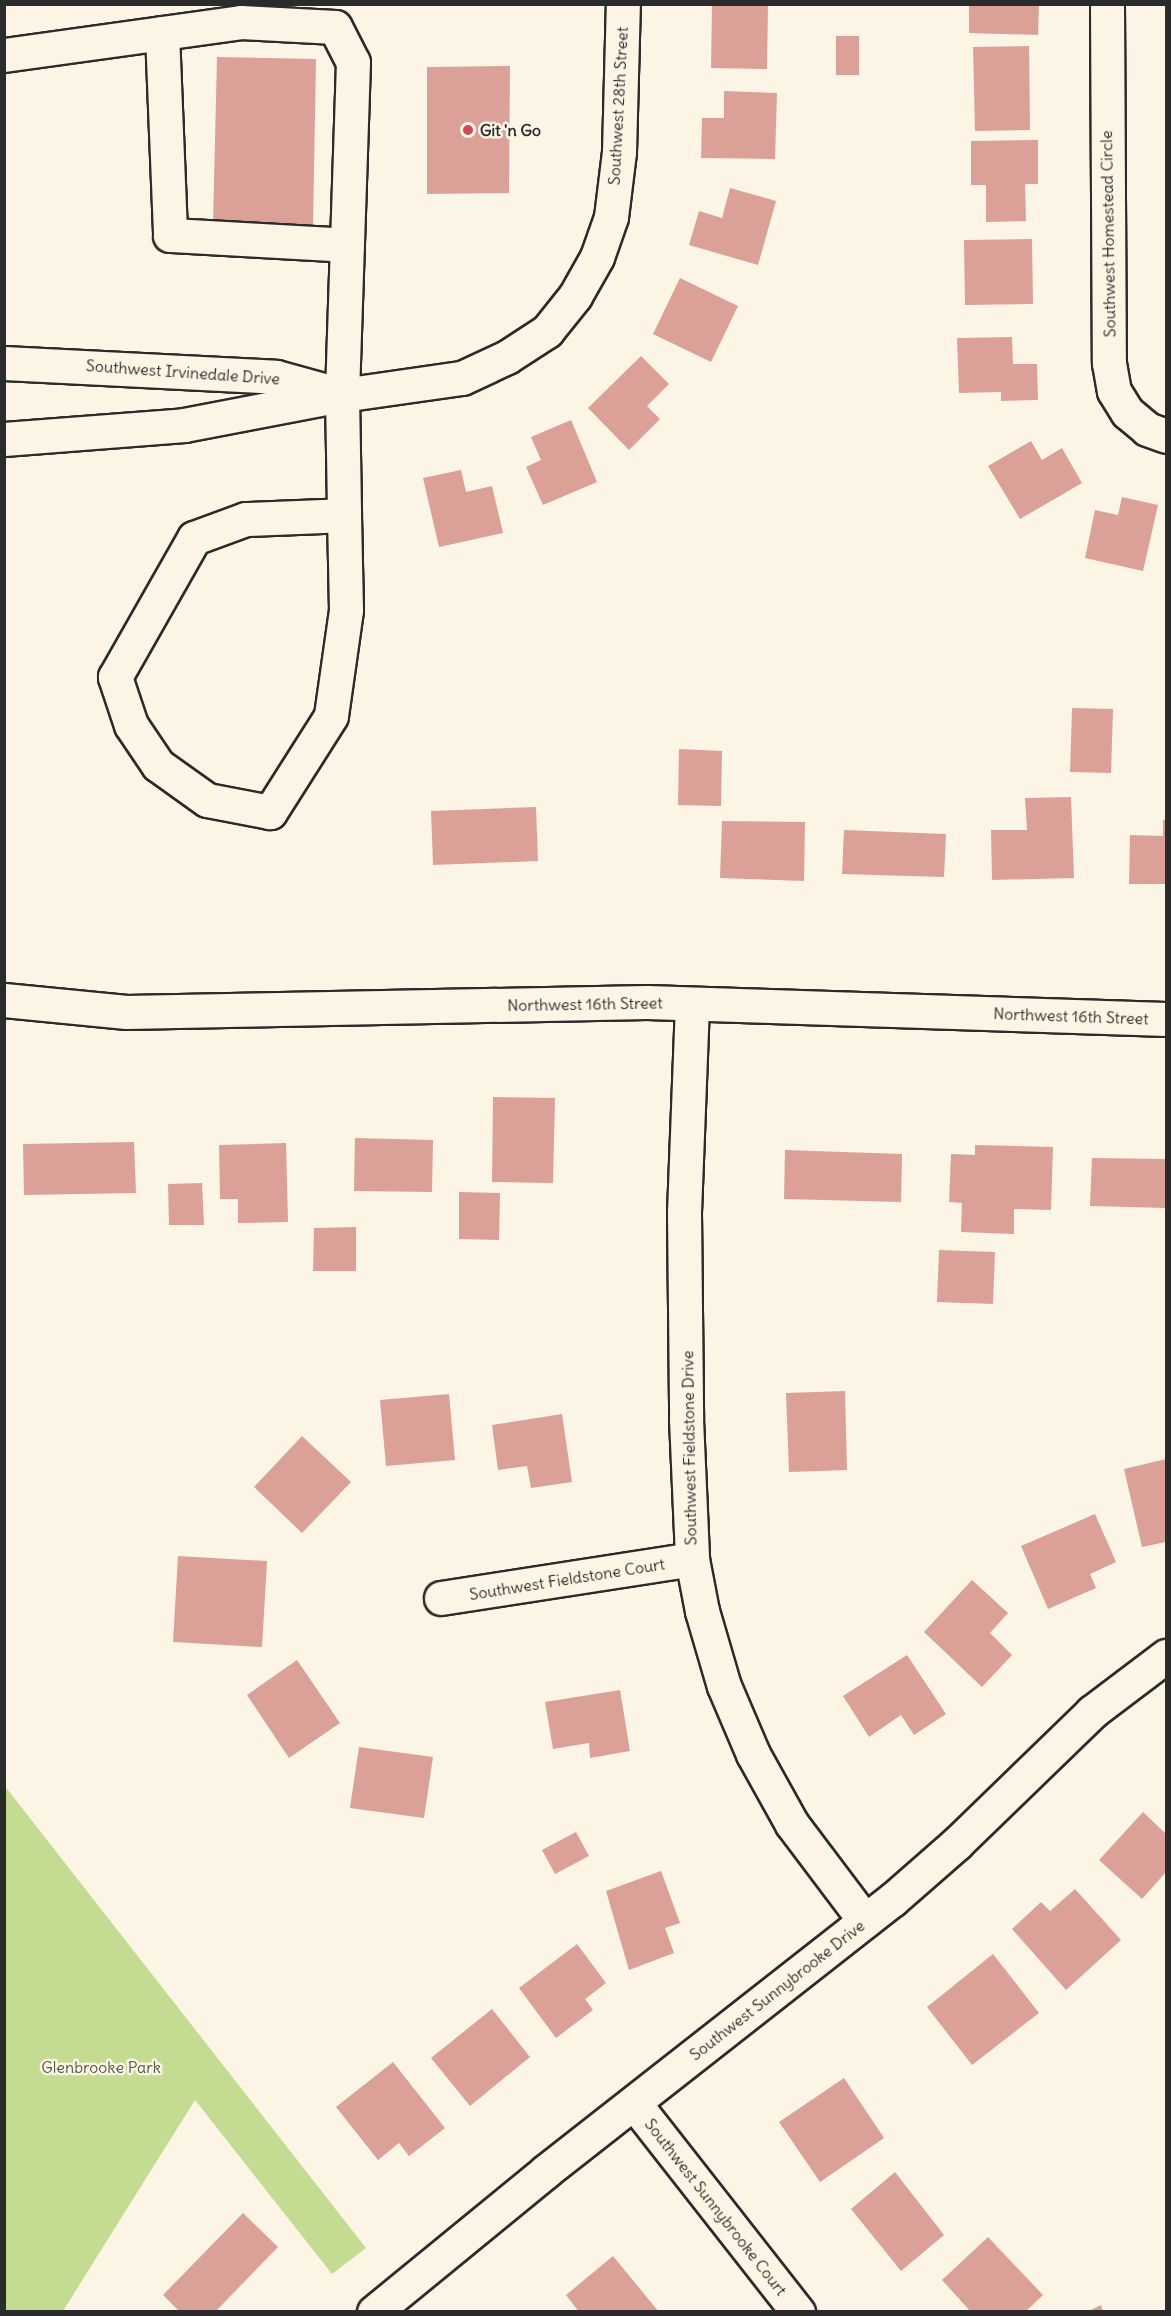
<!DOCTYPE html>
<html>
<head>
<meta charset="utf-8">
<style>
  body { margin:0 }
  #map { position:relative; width:1171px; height:2316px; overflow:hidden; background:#fcf5e5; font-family:Delius,sans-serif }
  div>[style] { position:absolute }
  .green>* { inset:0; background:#c4dc92 }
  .building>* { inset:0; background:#dba199 }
  .roads { filter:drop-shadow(2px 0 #2b2b2b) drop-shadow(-2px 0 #2b2b2b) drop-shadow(0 2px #2b2b2b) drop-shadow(0 -2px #2b2b2b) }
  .minor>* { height:33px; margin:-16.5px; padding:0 16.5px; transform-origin:16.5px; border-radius:16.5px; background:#fcf5e5 }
  .major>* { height:33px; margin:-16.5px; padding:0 16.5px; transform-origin:16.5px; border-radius:16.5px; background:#fcf5e5 }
  .dots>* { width:16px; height:16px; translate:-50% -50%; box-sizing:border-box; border:3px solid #fcf5e5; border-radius:50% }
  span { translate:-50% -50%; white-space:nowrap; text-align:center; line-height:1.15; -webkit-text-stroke:5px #fcf5e5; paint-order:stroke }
  .street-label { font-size:16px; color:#2b2b2b }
  .poi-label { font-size:16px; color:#2b2b2b; font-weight:700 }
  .left { translate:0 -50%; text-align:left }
  .park-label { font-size:16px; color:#515745 }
  .frame { position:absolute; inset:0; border:6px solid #2b2b2b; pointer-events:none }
</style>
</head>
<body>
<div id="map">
  <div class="green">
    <div style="clip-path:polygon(4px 1785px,366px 2248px,332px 2274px,195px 2100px,63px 2311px,5px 2311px)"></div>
  </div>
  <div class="building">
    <div style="clip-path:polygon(712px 4px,768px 4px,767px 69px,711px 68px)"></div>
    <div style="clip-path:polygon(969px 4px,1039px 4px,1038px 35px,969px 33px)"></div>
    <div style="clip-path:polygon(836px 36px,859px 36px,859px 75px,836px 75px)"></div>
    <div style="clip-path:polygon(1029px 46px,1030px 130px,975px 131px,973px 47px)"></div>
    <div style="clip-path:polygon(217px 57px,316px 59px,313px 225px,213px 223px)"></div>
    <div style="clip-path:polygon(510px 66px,509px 193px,427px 194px,427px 67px)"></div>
    <div style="clip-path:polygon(724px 91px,777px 93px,775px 159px,701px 158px,702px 118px,724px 118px)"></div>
    <div style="clip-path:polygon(1038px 140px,1038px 184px,1025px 184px,1026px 221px,986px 222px,986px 185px,971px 185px,971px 141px)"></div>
    <div style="clip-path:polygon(730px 188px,776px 201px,758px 265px,689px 245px,699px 211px,722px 218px)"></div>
    <div style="clip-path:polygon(1032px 239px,1033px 304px,965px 305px,964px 240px)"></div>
    <div style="clip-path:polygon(680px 278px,738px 306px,711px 362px,653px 334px)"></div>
    <div style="clip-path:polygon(1012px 337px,1013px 364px,1037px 364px,1038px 400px,1001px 401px,1001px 392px,959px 393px,957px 338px)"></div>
    <div style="clip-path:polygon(641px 356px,669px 384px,647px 406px,660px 419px,629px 450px,588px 408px)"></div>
    <div style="clip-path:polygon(571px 420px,597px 482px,543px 505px,526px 467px,541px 460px,531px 437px)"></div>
    <div style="clip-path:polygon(1031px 441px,1042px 460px,1062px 448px,1082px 483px,1020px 519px,988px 466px)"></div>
    <div style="clip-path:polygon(461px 470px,466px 492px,492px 486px,503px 533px,439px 547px,423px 478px)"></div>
    <div style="clip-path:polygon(1122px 497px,1158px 505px,1143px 571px,1085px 558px,1095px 510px,1118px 515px)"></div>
    <div style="clip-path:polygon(1072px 708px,1113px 709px,1111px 773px,1070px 772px)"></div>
    <div style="clip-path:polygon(679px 749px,722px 751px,721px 806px,678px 805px)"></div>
    <div style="clip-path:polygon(1071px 797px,1074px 878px,992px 880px,991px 830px,1027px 830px,1025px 798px)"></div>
    <div style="clip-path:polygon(536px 807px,538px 861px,433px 865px,431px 811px)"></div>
    <div style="clip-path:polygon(1163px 820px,1166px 820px,1166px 884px,1129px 884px,1130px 835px,1163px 836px)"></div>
    <div style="clip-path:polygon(722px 821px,805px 822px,804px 881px,720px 878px)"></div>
    <div style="clip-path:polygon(844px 830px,946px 834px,944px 877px,842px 874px)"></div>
    <div style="clip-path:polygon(493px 1097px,555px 1098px,553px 1183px,492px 1182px)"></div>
    <div style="clip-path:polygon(355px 1138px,433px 1140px,432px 1192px,354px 1191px)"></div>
    <div style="clip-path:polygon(134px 1142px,136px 1193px,24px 1195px,23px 1144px)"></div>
    <div style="clip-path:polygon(286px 1143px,288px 1222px,238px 1223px,238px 1199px,220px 1199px,219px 1145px)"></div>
    <div style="clip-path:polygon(975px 1145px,1053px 1147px,1051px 1210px,1014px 1209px,1014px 1234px,961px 1232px,962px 1203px,949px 1202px,951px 1154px,975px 1155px)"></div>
    <div style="clip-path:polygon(785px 1150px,902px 1154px,901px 1202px,784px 1199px)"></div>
    <div style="clip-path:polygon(1092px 1158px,1166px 1159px,1166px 1208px,1090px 1206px)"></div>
    <div style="clip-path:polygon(202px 1183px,204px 1225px,169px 1225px,168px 1184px)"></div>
    <div style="clip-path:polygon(459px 1192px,500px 1193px,499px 1240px,459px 1239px)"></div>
    <div style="clip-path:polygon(356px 1227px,356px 1271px,313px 1271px,314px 1228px)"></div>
    <div style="clip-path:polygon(939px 1250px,995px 1252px,993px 1304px,937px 1302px)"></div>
    <div style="clip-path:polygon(845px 1391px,847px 1470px,789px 1472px,786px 1393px)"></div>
    <div style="clip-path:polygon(449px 1394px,455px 1460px,386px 1466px,380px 1400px)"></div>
    <div style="clip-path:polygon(562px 1414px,572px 1482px,531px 1488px,527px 1466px,498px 1470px,492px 1425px)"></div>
    <div style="clip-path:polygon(302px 1436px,351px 1482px,302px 1533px,254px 1487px)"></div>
    <div style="clip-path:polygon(1166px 1459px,1166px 1542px,1142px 1547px,1124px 1469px)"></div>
    <div style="clip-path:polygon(1095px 1514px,1116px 1562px,1090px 1574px,1096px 1588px,1048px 1609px,1021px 1546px)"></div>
    <div style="clip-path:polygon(178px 1556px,267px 1561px,262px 1647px,173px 1642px)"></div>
    <div style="clip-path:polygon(972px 1580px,1008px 1613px,990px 1633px,1012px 1655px,982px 1687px,924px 1632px)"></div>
    <div style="clip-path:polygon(907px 1655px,946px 1714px,914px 1735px,901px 1715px,869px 1737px,843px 1696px)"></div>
    <div style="clip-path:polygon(297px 1660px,340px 1723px,289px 1758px,247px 1695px)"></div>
    <div style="clip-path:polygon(620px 1690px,630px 1751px,590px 1758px,589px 1743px,553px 1749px,545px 1702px)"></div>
    <div style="clip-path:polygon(359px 1747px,433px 1757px,424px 1818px,350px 1808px)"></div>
    <div style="clip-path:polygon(1143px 1812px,1166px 1834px,1166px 1872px,1142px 1899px,1099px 1860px)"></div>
    <div style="clip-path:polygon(576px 1832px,589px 1856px,555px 1874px,542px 1850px)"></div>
    <div style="clip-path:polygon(661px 1871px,680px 1923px,665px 1928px,674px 1953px,629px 1970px,606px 1891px)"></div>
    <div style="clip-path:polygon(1075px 1889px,1121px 1940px,1066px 1990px,1012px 1929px,1041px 1902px,1050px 1911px)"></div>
    <div style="clip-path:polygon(577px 1944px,606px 1983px,585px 1999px,593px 2010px,556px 2038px,519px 1988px)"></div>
    <div style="clip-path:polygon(993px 1954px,1039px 2013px,972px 2065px,927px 2007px)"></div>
    <div style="clip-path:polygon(492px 2009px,530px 2057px,470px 2106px,431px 2058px)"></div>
    <div style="clip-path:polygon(393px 2062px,445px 2128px,409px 2156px,399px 2143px,378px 2160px,336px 2107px)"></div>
    <div style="clip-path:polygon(844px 2078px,884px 2138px,820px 2182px,779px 2122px)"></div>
    <div style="clip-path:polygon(895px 2172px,944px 2235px,901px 2271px,851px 2209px)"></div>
    <div style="clip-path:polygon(243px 2213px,278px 2247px,215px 2312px,180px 2312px,163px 2295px)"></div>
    <div style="clip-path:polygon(988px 2237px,1043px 2295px,1025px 2312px,971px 2312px,942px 2280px)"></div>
    <div style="clip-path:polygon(613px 2256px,659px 2312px,579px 2312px,566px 2295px)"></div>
    <div style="clip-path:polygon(1101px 2305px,1103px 2312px,1087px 2312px)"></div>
  </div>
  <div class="roads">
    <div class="minor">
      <div style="left:1107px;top:4px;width:359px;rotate:89.7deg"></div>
      <div style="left:1109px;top:363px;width:28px;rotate:80deg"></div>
      <div style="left:1114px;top:391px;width:25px;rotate:58deg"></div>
      <div style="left:1127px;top:412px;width:26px;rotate:40deg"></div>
      <div style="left:1147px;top:429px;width:20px;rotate:20deg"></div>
      <div style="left:162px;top:33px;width:202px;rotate:87.7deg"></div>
      <div style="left:170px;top:235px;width:177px;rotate:3.2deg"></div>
      <div style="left:4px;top:55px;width:239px;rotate:-7.9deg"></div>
      <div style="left:241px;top:22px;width:94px;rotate:3deg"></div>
      <div style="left:335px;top:27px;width:39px;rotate:63deg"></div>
      <div style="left:353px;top:62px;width:333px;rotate:91.9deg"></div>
      <div style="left:342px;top:395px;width:120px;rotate:89deg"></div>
      <div style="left:344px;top:515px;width:95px;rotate:88.8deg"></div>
      <div style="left:346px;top:610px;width:107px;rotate:98.1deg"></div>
      <div style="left:331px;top:716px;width:114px;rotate:122.4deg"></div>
      <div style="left:270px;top:812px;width:64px;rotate:-169.2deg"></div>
      <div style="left:207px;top:800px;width:60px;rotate:-144.5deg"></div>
      <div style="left:158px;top:765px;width:48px;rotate:-124deg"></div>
      <div style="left:131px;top:725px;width:51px;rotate:-108.4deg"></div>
      <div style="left:115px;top:677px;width:160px;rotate:-60.4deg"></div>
      <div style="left:194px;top:538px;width:55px;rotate:-20.1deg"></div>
      <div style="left:246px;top:519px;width:98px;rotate:-2.3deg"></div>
      <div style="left:4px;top:363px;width:272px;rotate:2.9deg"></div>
      <div style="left:276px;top:377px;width:60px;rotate:15.4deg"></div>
      <div style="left:4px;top:439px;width:181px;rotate:-4.4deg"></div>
      <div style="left:184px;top:425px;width:161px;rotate:-10.8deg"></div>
      <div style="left:342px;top:395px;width:121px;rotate:-8.1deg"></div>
      <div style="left:462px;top:378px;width:50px;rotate:-25deg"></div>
      <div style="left:507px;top:357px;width:48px;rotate:-33deg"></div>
      <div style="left:547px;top:331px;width:45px;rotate:-51.3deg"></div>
      <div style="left:575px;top:296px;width:45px;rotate:-60.6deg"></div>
      <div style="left:597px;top:257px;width:42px;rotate:-70.7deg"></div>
      <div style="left:611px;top:217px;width:65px;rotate:-83deg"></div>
      <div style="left:619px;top:152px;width:148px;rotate:-88.5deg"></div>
      <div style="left:692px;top:1004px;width:209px;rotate:92.2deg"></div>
      <div style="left:684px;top:1213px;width:206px;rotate:89.4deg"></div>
      <div style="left:686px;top:1419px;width:140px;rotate:87.5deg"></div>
      <div style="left:692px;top:1559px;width:53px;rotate:79.1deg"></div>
      <div style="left:702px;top:1611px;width:78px;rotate:73.7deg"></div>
      <div style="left:724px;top:1686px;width:74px;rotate:66.9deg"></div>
      <div style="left:753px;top:1754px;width:80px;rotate:60.9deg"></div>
      <div style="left:792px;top:1824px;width:121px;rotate:53deg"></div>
      <div style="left:441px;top:1598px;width:254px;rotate:-8.8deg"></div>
      <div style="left:634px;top:2103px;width:266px;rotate:51.9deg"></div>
      <div style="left:374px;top:2312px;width:222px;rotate:-39.3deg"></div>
      <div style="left:546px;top:2171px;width:439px;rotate:-38.1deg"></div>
      <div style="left:892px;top:1900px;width:86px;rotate:-41.2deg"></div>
      <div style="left:957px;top:1843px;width:188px;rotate:-44.1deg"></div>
      <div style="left:1092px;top:1712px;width:93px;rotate:-37.1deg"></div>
    </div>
    <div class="major">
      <div style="left:4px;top:1000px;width:123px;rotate:5.6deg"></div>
      <div style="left:126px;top:1012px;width:521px;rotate:-1.1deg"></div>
      <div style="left:647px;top:1002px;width:519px;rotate:1.88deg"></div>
    </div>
  </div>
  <div class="dots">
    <div style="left:468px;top:130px;background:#d1495b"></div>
  </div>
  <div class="street-label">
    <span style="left:618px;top:106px;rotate:-87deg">Southwest 28th Street</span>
    <span style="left:1108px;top:234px;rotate:-91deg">Southwest Homestead Circle</span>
    <span style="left:183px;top:372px;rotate:4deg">Southwest Irvinedale Drive</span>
    <span style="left:585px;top:1004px;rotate:-1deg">Northwest 16th Street</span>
    <span style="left:1071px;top:1016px;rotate:2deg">Northwest 16th Street</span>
    <span style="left:689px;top:1448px;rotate:-91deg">Southwest Fieldstone Drive</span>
    <span style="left:567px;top:1579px;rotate:-9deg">Southwest Fieldstone Court</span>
    <span style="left:777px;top:1990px;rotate:-38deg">Southwest Sunnybrooke Drive</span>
    <span style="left:716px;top:2207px;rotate:52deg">Southwest Sunnybrooke Court</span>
  </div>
  <div class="poi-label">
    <span class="left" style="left:480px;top:130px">Git 'n Go</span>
  </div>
  <div class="park-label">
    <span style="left:101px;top:2067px">Glenbrooke Park</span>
  </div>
  <div class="frame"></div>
</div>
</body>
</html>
